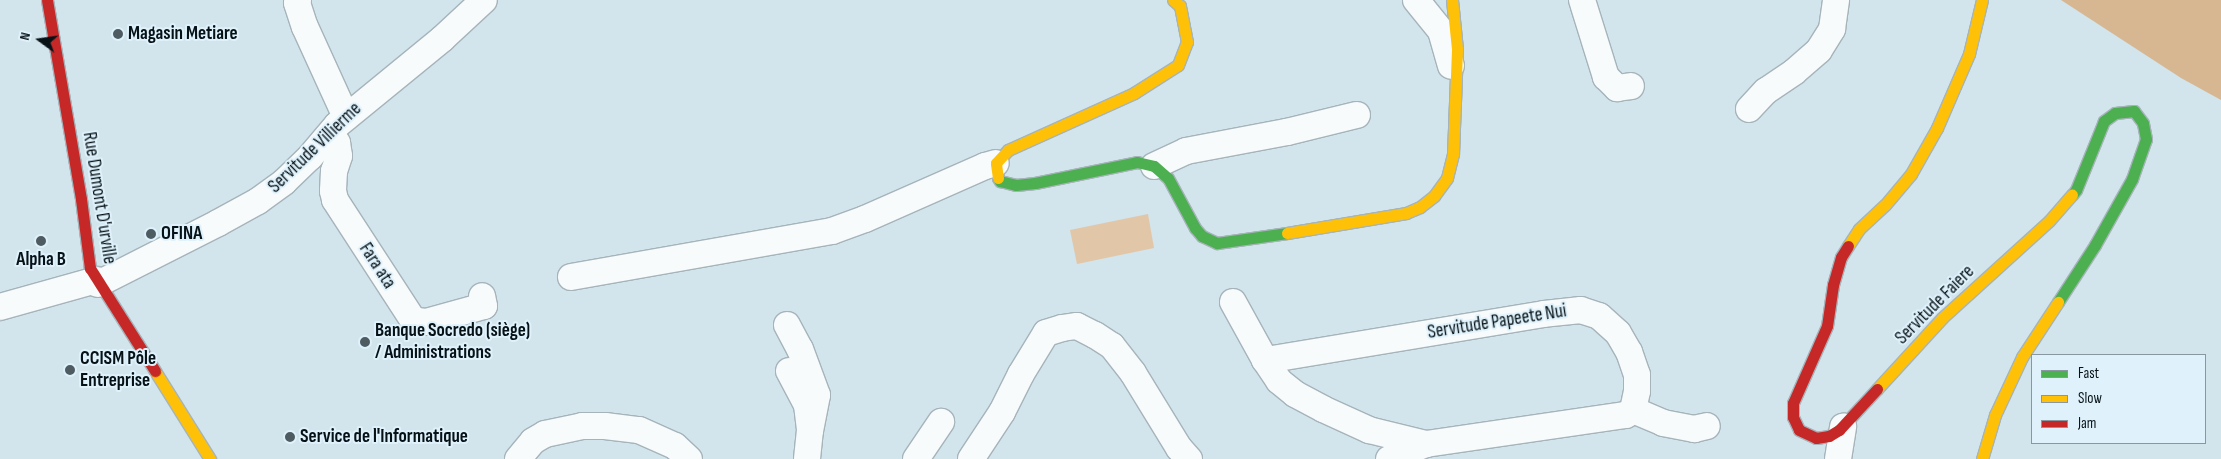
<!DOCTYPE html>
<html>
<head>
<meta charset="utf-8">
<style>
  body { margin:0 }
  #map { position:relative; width:2221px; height:459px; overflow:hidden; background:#d2e4ec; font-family:"Sofia Sans Condensed",sans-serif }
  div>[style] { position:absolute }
  .green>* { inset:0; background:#e2c6a8 }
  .forest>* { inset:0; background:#d7b792 }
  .roads { filter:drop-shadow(1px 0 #a6b4ba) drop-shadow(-1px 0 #a6b4ba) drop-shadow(0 1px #a6b4ba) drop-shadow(0 -1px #a6b4ba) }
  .street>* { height:26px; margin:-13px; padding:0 13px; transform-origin:13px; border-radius:13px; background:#f8fbfc }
  .fast>* { height:11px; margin:-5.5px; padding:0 5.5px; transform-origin:5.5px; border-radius:5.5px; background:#4caf50 }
  .slow>* { height:11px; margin:-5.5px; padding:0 5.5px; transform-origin:5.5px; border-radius:5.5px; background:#ffc107 }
  .jam>* { height:11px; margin:-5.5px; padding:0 5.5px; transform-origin:5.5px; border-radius:5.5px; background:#c62828 }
  .dots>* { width:14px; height:14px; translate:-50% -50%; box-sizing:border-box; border:2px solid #dff2fc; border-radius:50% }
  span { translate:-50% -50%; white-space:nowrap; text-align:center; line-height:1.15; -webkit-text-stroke:4px #dff2fc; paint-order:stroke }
  .poi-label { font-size:19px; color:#071217; font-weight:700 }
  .left { translate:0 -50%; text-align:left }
  .street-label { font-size:19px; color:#071217 }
  .legend { position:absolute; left:2031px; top:354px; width:175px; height:90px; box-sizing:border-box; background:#dff2fc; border:1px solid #8998a0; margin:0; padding:6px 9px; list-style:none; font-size:15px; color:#071217 }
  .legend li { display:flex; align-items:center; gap:10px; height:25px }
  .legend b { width:25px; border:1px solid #8998a0 }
  .north { position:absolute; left:15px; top:15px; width:50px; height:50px; -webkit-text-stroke:4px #dff2fc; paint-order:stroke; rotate:284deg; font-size:14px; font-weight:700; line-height:20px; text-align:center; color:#071217 }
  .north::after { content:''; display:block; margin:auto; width:18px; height:22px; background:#071217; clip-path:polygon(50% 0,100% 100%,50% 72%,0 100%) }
</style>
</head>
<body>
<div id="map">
  <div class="green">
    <div style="clip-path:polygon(1148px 214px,1154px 248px,1077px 264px,1070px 230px)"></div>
  </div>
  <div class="forest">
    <div style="clip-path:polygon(2061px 0,2221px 0,2221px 100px,2181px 78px)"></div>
  </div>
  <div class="roads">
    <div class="street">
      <div style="left:298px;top:0;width:3px;rotate:108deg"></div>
      <div style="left:297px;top:3px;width:25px;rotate:72deg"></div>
      <div style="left:305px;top:27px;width:99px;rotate:65.5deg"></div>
      <div style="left:1416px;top:0;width:40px;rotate:51deg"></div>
      <div style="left:1441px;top:31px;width:36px;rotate:74deg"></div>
      <div style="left:1582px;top:0;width:81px;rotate:72.7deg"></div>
      <div style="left:1606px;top:77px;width:16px;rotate:45deg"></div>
      <div style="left:1617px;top:88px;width:14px;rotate:-8deg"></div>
      <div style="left:1749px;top:109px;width:25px;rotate:-47deg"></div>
      <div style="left:1766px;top:91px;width:34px;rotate:-34deg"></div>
      <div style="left:1794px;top:72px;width:33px;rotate:-41deg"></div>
      <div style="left:1819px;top:50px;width:25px;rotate:-58deg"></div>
      <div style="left:1832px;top:29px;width:29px;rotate:-82deg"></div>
      <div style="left:331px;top:134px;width:11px;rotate:56deg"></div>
      <div style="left:337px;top:143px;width:13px;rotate:81deg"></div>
      <div style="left:339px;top:156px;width:16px;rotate:108deg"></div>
      <div style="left:334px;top:171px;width:20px;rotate:93deg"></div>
      <div style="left:333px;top:191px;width:9px;rotate:77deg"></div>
      <div style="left:335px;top:200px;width:143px;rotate:57deg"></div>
      <div style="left:413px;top:320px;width:13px;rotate:9deg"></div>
      <div style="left:426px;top:322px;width:60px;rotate:-15.4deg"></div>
      <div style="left:484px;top:306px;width:10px;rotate:-101deg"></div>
      <div style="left:1154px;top:166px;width:35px;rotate:-25deg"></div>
      <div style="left:1186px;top:151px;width:103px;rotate:-10.7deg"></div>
      <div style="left:1287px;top:132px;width:72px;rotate:-13.7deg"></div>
      <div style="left:571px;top:277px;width:265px;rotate:-10deg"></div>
      <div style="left:832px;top:231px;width:35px;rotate:-20deg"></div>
      <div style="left:865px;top:219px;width:131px;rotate:-23.8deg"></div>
      <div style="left:985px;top:166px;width:11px;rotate:-15deg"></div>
      <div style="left:98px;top:284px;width:135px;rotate:-26.9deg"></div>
      <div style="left:218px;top:223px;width:46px;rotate:-28.8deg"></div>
      <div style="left:258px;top:201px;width:32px;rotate:-36deg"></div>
      <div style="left:284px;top:182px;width:36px;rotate:-44deg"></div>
      <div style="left:310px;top:157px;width:42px;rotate:-49.8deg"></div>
      <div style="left:337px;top:125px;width:136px;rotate:-39.3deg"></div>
      <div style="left:442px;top:39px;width:57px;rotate:-42.9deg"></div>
      <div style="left:1233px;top:302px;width:66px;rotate:61.1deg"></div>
      <div style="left:0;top:307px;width:100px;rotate:-15.7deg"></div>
      <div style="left:787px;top:325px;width:27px;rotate:62deg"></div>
      <div style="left:800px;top:349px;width:49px;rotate:69.7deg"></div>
      <div style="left:817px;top:395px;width:36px;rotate:101deg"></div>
      <div style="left:789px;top:371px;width:38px;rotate:62deg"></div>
      <div style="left:807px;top:405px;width:25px;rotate:83deg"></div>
      <div style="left:810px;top:430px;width:29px;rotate:96deg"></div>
      <div style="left:1633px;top:410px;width:33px;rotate:23deg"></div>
      <div style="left:1663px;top:423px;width:32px;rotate:11deg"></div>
      <div style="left:1694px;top:429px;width:13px;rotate:-13deg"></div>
      <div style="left:518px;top:459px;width:23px;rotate:-50deg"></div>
      <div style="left:533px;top:441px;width:14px;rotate:-30deg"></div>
      <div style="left:545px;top:434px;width:38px;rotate:-12deg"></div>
      <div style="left:582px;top:426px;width:23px"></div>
      <div style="left:605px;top:426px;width:34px;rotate:7deg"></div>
      <div style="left:639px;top:430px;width:39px;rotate:24deg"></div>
      <div style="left:675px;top:446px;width:19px;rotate:43deg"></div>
      <div style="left:916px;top:459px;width:45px;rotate:-56deg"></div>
      <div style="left:971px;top:459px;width:56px;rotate:-56.6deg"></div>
      <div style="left:1002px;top:412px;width:42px;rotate:-63.4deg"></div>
      <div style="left:1021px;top:374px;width:48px;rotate:-58.6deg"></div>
      <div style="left:1046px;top:333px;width:17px;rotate:-17deg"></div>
      <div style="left:1062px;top:328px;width:15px;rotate:-8deg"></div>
      <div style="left:1077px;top:326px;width:20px;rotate:27deg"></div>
      <div style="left:1095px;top:335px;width:20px;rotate:33deg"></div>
      <div style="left:1112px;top:346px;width:34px;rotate:52deg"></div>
      <div style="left:1133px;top:373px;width:88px;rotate:58.5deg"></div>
      <div style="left:1179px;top:448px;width:15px;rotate:48deg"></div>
      <div style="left:1389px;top:459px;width:40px;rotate:-22deg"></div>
      <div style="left:1426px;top:444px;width:202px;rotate:-8.3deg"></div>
      <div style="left:1626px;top:415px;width:9px;rotate:-36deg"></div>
      <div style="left:1633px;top:410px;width:19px;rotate:-78deg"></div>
      <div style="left:1637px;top:391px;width:16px;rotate:-90deg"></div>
      <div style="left:1637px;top:375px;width:24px;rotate:-109deg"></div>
      <div style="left:1629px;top:352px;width:22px;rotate:-120deg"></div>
      <div style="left:1618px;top:333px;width:25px;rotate:-138deg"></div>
      <div style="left:1599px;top:316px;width:19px;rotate:-162deg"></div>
      <div style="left:1581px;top:310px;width:37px;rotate:174deg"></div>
      <div style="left:1544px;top:314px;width:283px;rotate:170.6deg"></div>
      <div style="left:1265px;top:360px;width:25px;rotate:56deg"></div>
      <div style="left:1279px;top:381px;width:21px;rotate:39deg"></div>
      <div style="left:1295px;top:394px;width:32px;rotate:28deg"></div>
      <div style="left:1323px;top:409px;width:51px;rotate:24.5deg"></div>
      <div style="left:1369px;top:430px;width:59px;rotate:13.8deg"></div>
      <div style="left:1838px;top:459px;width:33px;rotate:-81deg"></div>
    </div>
    <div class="fast">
      <div style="left:998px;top:178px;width:4px;rotate:56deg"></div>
      <div style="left:1000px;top:181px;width:16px;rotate:14deg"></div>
      <div style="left:1016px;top:185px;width:19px;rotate:-6deg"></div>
      <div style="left:1035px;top:183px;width:104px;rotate:-11.6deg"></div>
      <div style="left:1137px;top:162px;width:17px;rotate:13deg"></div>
      <div style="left:1154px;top:166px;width:18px;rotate:41deg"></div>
      <div style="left:1168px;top:178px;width:57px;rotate:61.6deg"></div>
      <div style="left:1195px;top:228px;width:11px;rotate:49deg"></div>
      <div style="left:1202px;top:236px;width:17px;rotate:25deg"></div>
      <div style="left:1217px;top:243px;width:71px;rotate:-8.1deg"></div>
      <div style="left:2058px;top:302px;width:68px;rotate:-57deg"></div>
      <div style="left:2095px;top:245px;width:76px;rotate:-60.7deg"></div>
      <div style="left:2132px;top:179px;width:42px;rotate:-70.7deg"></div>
      <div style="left:2146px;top:139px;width:16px;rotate:-101deg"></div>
      <div style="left:2143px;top:123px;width:15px;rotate:-127deg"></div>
      <div style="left:2134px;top:111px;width:19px;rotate:174deg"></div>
      <div style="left:2115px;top:113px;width:14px;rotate:144deg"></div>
      <div style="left:2104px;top:121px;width:74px;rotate:112.1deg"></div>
      <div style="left:2076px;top:190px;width:6px;rotate:129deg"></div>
    </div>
    <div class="slow">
      <div style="left:998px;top:178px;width:15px;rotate:-98deg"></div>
      <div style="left:996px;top:163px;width:18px;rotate:-47deg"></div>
      <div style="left:1008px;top:150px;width:138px;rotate:-24.3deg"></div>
      <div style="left:1134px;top:93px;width:52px;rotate:-32.5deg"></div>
      <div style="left:1178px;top:65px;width:25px;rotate:-69deg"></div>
      <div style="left:1187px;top:42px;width:37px;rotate:-101deg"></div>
      <div style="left:1180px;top:6px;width:9px;rotate:-139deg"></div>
      <div style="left:1287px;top:233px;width:121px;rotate:-9.5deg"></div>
      <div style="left:1406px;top:213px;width:15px;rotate:-23deg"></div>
      <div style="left:1420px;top:207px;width:18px;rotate:-38deg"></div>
      <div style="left:1434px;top:196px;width:22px;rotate:-54deg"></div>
      <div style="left:1447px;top:178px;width:25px;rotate:-76deg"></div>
      <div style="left:1453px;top:154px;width:105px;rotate:-87.8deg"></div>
      <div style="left:1457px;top:49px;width:49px;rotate:-95.8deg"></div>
      <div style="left:1848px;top:246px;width:20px;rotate:-57deg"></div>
      <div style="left:1859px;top:229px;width:35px;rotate:-43deg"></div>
      <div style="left:1885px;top:205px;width:40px;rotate:-50deg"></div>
      <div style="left:1911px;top:174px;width:53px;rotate:-60.5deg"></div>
      <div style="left:1937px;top:128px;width:81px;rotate:-66.6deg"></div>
      <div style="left:1969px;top:54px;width:56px;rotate:-76.5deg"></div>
      <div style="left:155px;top:371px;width:104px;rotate:58deg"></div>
      <div style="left:1877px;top:389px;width:96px;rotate:-47.5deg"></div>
      <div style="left:1942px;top:318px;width:144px;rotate:-42.2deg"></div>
      <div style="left:2049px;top:221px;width:35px;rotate:-49deg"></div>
      <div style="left:1982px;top:459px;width:46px;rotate:-73.5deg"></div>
      <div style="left:1995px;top:415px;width:64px;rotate:-65deg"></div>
      <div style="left:2022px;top:357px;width:66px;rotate:-56.8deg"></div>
    </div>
    <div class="jam">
      <div style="left:47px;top:0;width:202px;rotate:80.3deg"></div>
      <div style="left:81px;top:199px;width:70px;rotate:82.6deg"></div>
      <div style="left:90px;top:268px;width:122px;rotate:57.7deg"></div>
      <div style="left:1848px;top:246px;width:13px;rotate:122deg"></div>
      <div style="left:1841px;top:257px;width:29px;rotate:106deg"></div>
      <div style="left:1833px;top:285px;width:41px;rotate:98.3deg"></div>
      <div style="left:1827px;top:326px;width:84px;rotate:113.8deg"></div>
      <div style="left:1793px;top:403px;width:14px;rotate:90deg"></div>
      <div style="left:1793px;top:417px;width:14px;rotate:65deg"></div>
      <div style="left:1799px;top:430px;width:19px;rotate:25deg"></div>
      <div style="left:1816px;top:438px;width:13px;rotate:-9deg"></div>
      <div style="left:1829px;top:436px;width:12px;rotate:-31deg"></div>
      <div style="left:1839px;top:430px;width:56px;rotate:-47.2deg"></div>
    </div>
  </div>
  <div class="dots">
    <div style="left:118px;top:34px;background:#4e5c62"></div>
    <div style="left:151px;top:234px;background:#4e5c62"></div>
    <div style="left:41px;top:241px;background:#4e5c62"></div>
    <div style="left:365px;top:342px;background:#4e5c62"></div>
    <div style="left:70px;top:370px;background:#4e5c62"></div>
    <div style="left:290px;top:437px;background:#4e5c62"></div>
  </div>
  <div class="poi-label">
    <span class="left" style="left:128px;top:34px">Magasin Metiare</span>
    <span class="left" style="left:161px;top:234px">OFINA</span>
    <span style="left:41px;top:260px">Alpha B</span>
    <span class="left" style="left:375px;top:342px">Banque Socredo (siège)<br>/ Administrations</span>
    <span class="left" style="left:80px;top:370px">CCISM Pôle<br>Entreprise</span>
    <span class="left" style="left:300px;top:437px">Service de l'Informatique</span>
  </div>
  <div class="street-label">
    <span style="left:315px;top:148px;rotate:-44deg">Servitude Villierme</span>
    <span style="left:99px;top:198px;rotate:81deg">Rue Dumont D'urville</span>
    <span style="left:377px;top:266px;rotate:57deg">Fara ata</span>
    <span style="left:1935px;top:305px;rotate:-45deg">Servitude Faiere</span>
    <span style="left:1497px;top:322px;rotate:-9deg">Servitude Papeete Nui</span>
  </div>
  <ul class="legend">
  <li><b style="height:6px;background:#4caf50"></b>Fast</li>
  <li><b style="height:6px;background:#ffc107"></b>Slow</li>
  <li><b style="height:6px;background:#c62828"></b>Jam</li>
  </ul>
  <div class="north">N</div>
</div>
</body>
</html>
